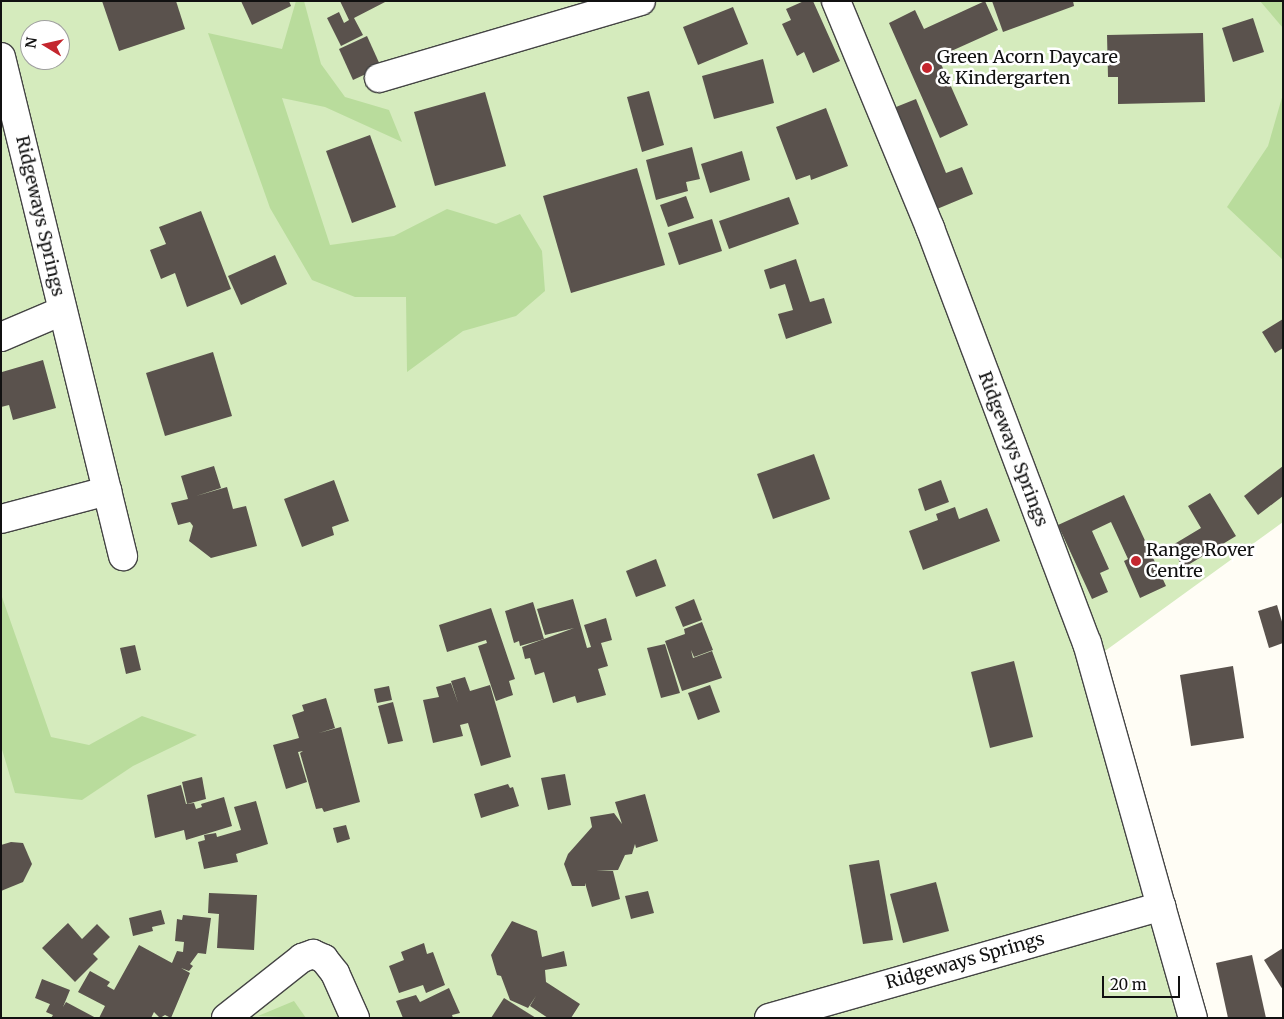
<!DOCTYPE html>
<html>
<head>
<meta charset="utf-8">
<style>
  body { margin:0 }
  #map { position:relative; width:1284px; height:1019px; overflow:hidden; background:#fffdf5; font-family:Merriweather,serif }
  div>[style] { position:absolute }
  .green>* { inset:0; background:#d5ebbd }
  .forest>* { inset:0; background:#b9dc9c }
  .building>* { inset:0; background:#5a524d }
  .roads { filter:drop-shadow(1px 0 #444) drop-shadow(-1px 0 #444) drop-shadow(0 1px #444) drop-shadow(0 -1px #444) }
  .street>* { height:28px; margin:-14px; padding:0 14px; transform-origin:14px; border-radius:14px; background:#fff }
  .dots>* { width:14px; height:14px; translate:-50% -50%; box-sizing:border-box; border:2px solid #fff; border-radius:50% }
  span { translate:-50% -50%; white-space:nowrap; text-align:center; line-height:1.15; -webkit-text-stroke:5px #fff; paint-order:stroke }
  .poi-label { font-size:18px; color:#111 }
  .left { translate:0 -50%; text-align:left }
  .street-label { font-size:18px; color:#111 }
  .frame { position:absolute; inset:0; border:2px solid #111; pointer-events:none }
  .north { position:absolute; left:20px; top:20px; width:50px; height:50px; box-sizing:border-box; background:#fff; border:1px solid #a0a0a0; border-radius:50%; rotate:279deg; font-size:14px; font-weight:700; line-height:20px; text-align:center; color:#111 }
  .north::after { content:''; display:block; margin:auto; width:18px; height:22px; background:#c4262e; clip-path:polygon(50% 0,100% 100%,50% 72%,0 100%) }
  .scale { position:absolute; left:1102px; top:976px; width:78px; height:22px; box-sizing:border-box; border:2px solid #111; border-top:0; padding-left:6px; font-size:15px; line-height:18px; white-space:nowrap; color:#111; -webkit-text-stroke:4px #fff; paint-order:stroke }
</style>
</head>
<body>
<div id="map">
  <div class="green">
    <div style="clip-path:polygon(evenodd,1px 1px,1283px 1px,1283px 522px,1105px 651px,1188px 1018px,1px 1018px,1px 1px,30px 30px,60px 30px,60px 60px,30px 60px,30px 30px)"></div>
  </div>
  <div class="forest">
    <div style="clip-path:polygon(296px 1px,304px 1px,321px 64px,345px 97px,389px 110px,402px 142px,325px 107px,282px 98px,330px 245px,394px 236px,447px 209px,496px 224px,520px 214px,542px 251px,545px 291px,516px 316px,463px 331px,407px 372px,406px 297px,355px 297px,312px 280px,270px 208px,208px 33px,282px 49px)"></div>
    <div style="clip-path:polygon(1260px 1px,1283px 1px,1283px 28px)"></div>
    <div style="clip-path:polygon(1283px 94px,1283px 260px,1227px 207px,1268px 146px)"></div>
    <div style="clip-path:polygon(2px 597px,51px 737px,89px 745px,142px 716px,197px 735px,133px 766px,82px 800px,15px 793px,1px 746px)"></div>
    <div style="clip-path:polygon(294px 1001px,306px 1018px,258px 1016px)"></div>
  </div>
  <div class="building">
    <div style="clip-path:polygon(102px 1px,176px 1px,185px 29px,119px 51px)"></div>
    <div style="clip-path:polygon(241px 1px,289px 1px,291px 6px,252px 25px)"></div>
    <div style="clip-path:polygon(340px 1px,387px 1px,354px 18px,363px 35px,341px 46px,327px 18px,339px 12px,344px 23px,349px 20px)"></div>
    <div style="clip-path:polygon(804px 1px,813px 1px,840px 61px,813px 73px,804px 52px,797px 56px,782px 24px,791px 20px,786px 9px)"></div>
    <div style="clip-path:polygon(985px 1px,998px 30px,938px 57px,968px 125px,940px 138px,889px 23px,915px 10px,924px 29px)"></div>
    <div style="clip-path:polygon(992px 1px,1073px 1px,1074px 6px,1003px 32px)"></div>
    <div style="clip-path:polygon(733px 7px,748px 44px,698px 65px,683px 27px)"></div>
    <div style="clip-path:polygon(1253px 18px,1264px 52px,1233px 62px,1222px 28px)"></div>
    <div style="clip-path:polygon(1203px 33px,1205px 102px,1118px 104px,1118px 77px,1108px 77px,1107px 35px)"></div>
    <div style="clip-path:polygon(367px 36px,381px 67px,353px 80px,339px 49px)"></div>
    <div style="clip-path:polygon(763px 59px,774px 103px,714px 119px,702px 76px)"></div>
    <div style="clip-path:polygon(649px 91px,664px 145px,642px 152px,627px 97px)"></div>
    <div style="clip-path:polygon(485px 92px,506px 166px,435px 186px,414px 112px)"></div>
    <div style="clip-path:polygon(916px 99px,946px 173px,962px 167px,973px 194px,937px 209px,896px 107px)"></div>
    <div style="clip-path:polygon(826px 108px,848px 166px,811px 180px,810px 175px,796px 180px,776px 127px)"></div>
    <div style="clip-path:polygon(370px 135px,396px 207px,352px 223px,326px 151px)"></div>
    <div style="clip-path:polygon(692px 147px,700px 179px,686px 182px,688px 191px,656px 200px,646px 160px)"></div>
    <div style="clip-path:polygon(742px 151px,750px 180px,710px 193px,701px 164px)"></div>
    <div style="clip-path:polygon(637px 168px,665px 265px,571px 293px,543px 196px)"></div>
    <div style="clip-path:polygon(686px 196px,694px 218px,668px 227px,660px 205px)"></div>
    <div style="clip-path:polygon(789px 197px,799px 224px,729px 249px,719px 221px)"></div>
    <div style="clip-path:polygon(201px 211px,231px 289px,187px 307px,175px 273px,161px 279px,150px 250px,166px 244px,159px 227px)"></div>
    <div style="clip-path:polygon(712px 219px,722px 251px,679px 265px,668px 233px)"></div>
    <div style="clip-path:polygon(275px 255px,287px 284px,241px 305px,228px 276px)"></div>
    <div style="clip-path:polygon(796px 259px,810px 302px,824px 298px,832px 323px,786px 339px,778px 314px,793px 310px,785px 284px,770px 289px,764px 270px)"></div>
    <div style="clip-path:polygon(1283px 319px,1283px 348px,1275px 353px,1262px 332px)"></div>
    <div style="clip-path:polygon(213px 352px,232px 416px,165px 436px,146px 373px)"></div>
    <div style="clip-path:polygon(43px 360px,56px 408px,13px 420px,9px 405px,1px 407px,2px 372px)"></div>
    <div style="clip-path:polygon(814px 454px,830px 499px,773px 519px,757px 474px)"></div>
    <div style="clip-path:polygon(214px 466px,221px 488px,196px 496px,227px 487px,233px 509px,246px 506px,257px 546px,211px 558px,189px 541px,193px 526px,190px 522px,178px 525px,171px 503px,188px 499px,181px 476px)"></div>
    <div style="clip-path:polygon(1283px 466px,1283px 496px,1258px 515px,1244px 496px)"></div>
    <div style="clip-path:polygon(334px 480px,349px 521px,332px 527px,334px 535px,302px 547px,284px 499px)"></div>
    <div style="clip-path:polygon(941px 480px,949px 502px,925px 511px,918px 489px)"></div>
    <div style="clip-path:polygon(1210px 493px,1236px 536px,1183px 568px,1171px 546px,1201px 528px,1188px 506px)"></div>
    <div style="clip-path:polygon(1124px 495px,1166px 586px,1140px 598px,1124px 561px,1128px 559px,1111px 522px,1092px 531px,1109px 569px,1100px 573px,1108px 592px,1092px 599px,1058px 525px)"></div>
    <div style="clip-path:polygon(955px 507px,959px 519px,987px 508px,1000px 541px,923px 570px,909px 531px,938px 520px,936px 514px)"></div>
    <div style="clip-path:polygon(656px 559px,666px 586px,636px 597px,626px 571px)"></div>
    <div style="clip-path:polygon(573px 599px,587px 648px,591px 647px,584px 625px,606px 618px,612px 640px,601px 643px,608px 666px,598px 669px,606px 695px,577px 703px,575px 696px,553px 703px,544px 672px,535px 675px,530px 658px,525px 659px,522px 647px,574px 628px,545px 635px,537px 609px)"></div>
    <div style="clip-path:polygon(694px 599px,702px 620px,683px 627px,675px 607px)"></div>
    <div style="clip-path:polygon(533px 602px,544px 639px,520px 646px,519px 641px,514px 643px,505px 611px)"></div>
    <div style="clip-path:polygon(1277px 605px,1283px 625px,1283px 643px,1269px 648px,1258px 611px)"></div>
    <div style="clip-path:polygon(491px 608px,515px 679px,509px 681px,513px 695px,496px 701px,478px 646px,487px 643px,486px 640px,447px 652px,439px 625px)"></div>
    <div style="clip-path:polygon(702px 622px,713px 650px,694px 657px,691px 650px,693px 658px,712px 651px,722px 678px,682px 691px,665px 641px,685px 634px,684px 629px)"></div>
    <div style="clip-path:polygon(665px 644px,680px 693px,661px 698px,647px 648px)"></div>
    <div style="clip-path:polygon(135px 645px,141px 670px,126px 674px,120px 648px)"></div>
    <div style="clip-path:polygon(1014px 661px,1033px 737px,990px 748px,971px 672px)"></div>
    <div style="clip-path:polygon(1233px 666px,1244px 738px,1191px 746px,1180px 675px)"></div>
    <div style="clip-path:polygon(465px 677px,470px 691px,490px 685px,511px 757px,481px 766px,468px 723px,460px 725px,463px 736px,433px 743px,423px 700px,439px 697px,436px 687px,451px 683px,458px 703px,451px 681px)"></div>
    <div style="clip-path:polygon(710px 685px,720px 712px,698px 720px,688px 693px)"></div>
    <div style="clip-path:polygon(389px 686px,392px 700px,377px 703px,374px 689px)"></div>
    <div style="clip-path:polygon(326px 698px,335px 728px,319px 733px,341px 727px,360px 802px,324px 812px,322px 808px,316px 809px,300px 753px,303px 751px,298px 752px,307px 782px,286px 789px,273px 745px,299px 738px,292px 715px,304px 711px,302px 705px)"></div>
    <div style="clip-path:polygon(393px 702px,403px 741px,388px 744px,378px 706px)"></div>
    <div style="clip-path:polygon(565px 774px,571px 805px,548px 810px,541px 778px)"></div>
    <div style="clip-path:polygon(202px 777px,206px 799px,187px 804px,182px 782px)"></div>
    <div style="clip-path:polygon(508px 784px,510px 788px,513px 787px,519px 806px,481px 818px,474px 794px)"></div>
    <div style="clip-path:polygon(181px 785px,186px 804px,194px 803px,196px 809px,202px 807px,201px 804px,224px 797px,232px 826px,186px 840px,184px 830px,155px 838px,147px 795px)"></div>
    <div style="clip-path:polygon(645px 794px,658px 841px,636px 848px,635px 844px,632px 854px,625px 855px,618px 870px,596px 871px,613px 871px,620px 899px,592px 907px,585px 883px,585px 886px,572px 886px,564px 864px,568px 854px,592px 827px,590px 817px,614px 813px,622px 824px,615px 802px)"></div>
    <div style="clip-path:polygon(256px 801px,268px 844px,236px 854px,238px 862px,204px 869px,198px 842px,205px 840px,204px 835px,216px 833px,217px 837px,241px 830px,234px 807px)"></div>
    <div style="clip-path:polygon(346px 825px,350px 839px,337px 843px,333px 828px)"></div>
    <div style="clip-path:polygon(11px 842px,23px 843px,32px 864px,23px 882px,1px 891px,1px 845px)"></div>
    <div style="clip-path:polygon(879px 860px,893px 940px,863px 944px,849px 865px)"></div>
    <div style="clip-path:polygon(936px 882px,949px 931px,903px 943px,890px 894px)"></div>
    <div style="clip-path:polygon(648px 891px,654px 913px,631px 919px,625px 896px)"></div>
    <div style="clip-path:polygon(209px 893px,257px 895px,254px 950px,217px 948px,219px 914px,208px 913px)"></div>
    <div style="clip-path:polygon(161px 910px,165px 924px,152px 927px,153px 931px,133px 936px,129px 918px)"></div>
    <div style="clip-path:polygon(183px 915px,211px 918px,206px 954px,198px 953px,190px 964px,193px 966px,189px 971px,181px 968px,190px 973px,171px 1018px,165px 1015px,160px 1018px,154px 1012px,151px 1018px,99px 1018px,105px 1006px,78px 992px,90px 971px,110px 982px,107px 986px,114px 990px,139px 945px,172px 963px,177px 951px,183px 952px,184px 942px,175px 941px,177px 919px,182px 920px)"></div>
    <div style="clip-path:polygon(512px 921px,537px 931px,542px 957px,564px 951px,567px 966px,545px 970px,546px 982px,580px 1004px,571px 1018px,548px 1018px,530px 1006px,536px 996px,528px 1008px,510px 1000px,501px 976px,497px 975px,491px 955px)"></div>
    <div style="clip-path:polygon(68px 923px,82px 939px,97px 924px,110px 937px,93px 954px,98px 959px,75px 982px,42px 948px)"></div>
    <div style="clip-path:polygon(424px 943px,427px 954px,433px 952px,445px 985px,426px 993px,423px 985px,399px 993px,389px 966px,404px 960px,401px 952px)"></div>
    <div style="clip-path:polygon(1283px 948px,1283px 990px,1264px 960px)"></div>
    <div style="clip-path:polygon(1252px 955px,1266px 1018px,1228px 1018px,1216px 963px)"></div>
    <div style="clip-path:polygon(42px 979px,70px 990px,63px 1007px,66px 1002px,96px 1018px,51px 1018px,53px 1015px,46px 1012px,50px 1004px,62px 1009px,35px 998px)"></div>
    <div style="clip-path:polygon(449px 988px,460px 1013px,452px 1015px,453px 1018px,403px 1018px,396px 1001px,416px 995px,420px 1002px)"></div>
    <div style="clip-path:polygon(504px 998px,536px 1018px,491px 1018px)"></div>
  </div>
  <div class="roads">
    <div class="street">
      <div style="left:836px;top:1px;width:246px;rotate:67.5deg"></div>
      <div style="left:930px;top:228px;width:444px;rotate:69.3deg"></div>
      <div style="left:1087px;top:643px;width:273px;rotate:74.3deg"></div>
      <div style="left:1px;top:57px;width:514px;rotate:76.26deg"></div>
      <div style="left:379px;top:78px;width:273px;rotate:-16.4deg"></div>
      <div style="left:1px;top:337px;width:66px;rotate:-23.1deg"></div>
      <div style="left:1px;top:519px;width:110px;rotate:-14.8deg"></div>
      <div style="left:226px;top:1018px;width:97px;rotate:-38.3deg"></div>
      <div style="left:302px;top:958px;width:12px;rotate:-20deg"></div>
      <div style="left:313px;top:954px;width:12px;rotate:24deg"></div>
      <div style="left:324px;top:959px;width:18px;rotate:52deg"></div>
      <div style="left:335px;top:973px;width:49px;rotate:66deg"></div>
      <div style="left:769px;top:1018px;width:408px;rotate:-15.9deg"></div>
      <div style="left:1161px;top:906px;width:116px;rotate:74.1deg"></div>
    </div>
  </div>
  <div class="dots">
    <div style="left:927px;top:68px;background:#c4262e"></div>
    <div style="left:1136px;top:561px;background:#c4262e"></div>
  </div>
  <div class="poi-label">
    <span class="left" style="left:937px;top:68px">Green Acorn Daycare<br>&amp; Kindergarten</span>
    <span class="left" style="left:1146px;top:561px">Range Rover<br>Centre</span>
  </div>
  <div class="street-label">
    <span style="left:40px;top:216px;rotate:77deg">Ridgeways Springs</span>
    <span style="left:1013px;top:449px;rotate:69deg">Ridgeways Springs</span>
    <span style="left:965px;top:961px;rotate:-16deg">Ridgeways Springs</span>
  </div>
  <div class="frame"></div>
  <div class="north">N</div>
  <div class="scale">20 m</div>
</div>
</body>
</html>
